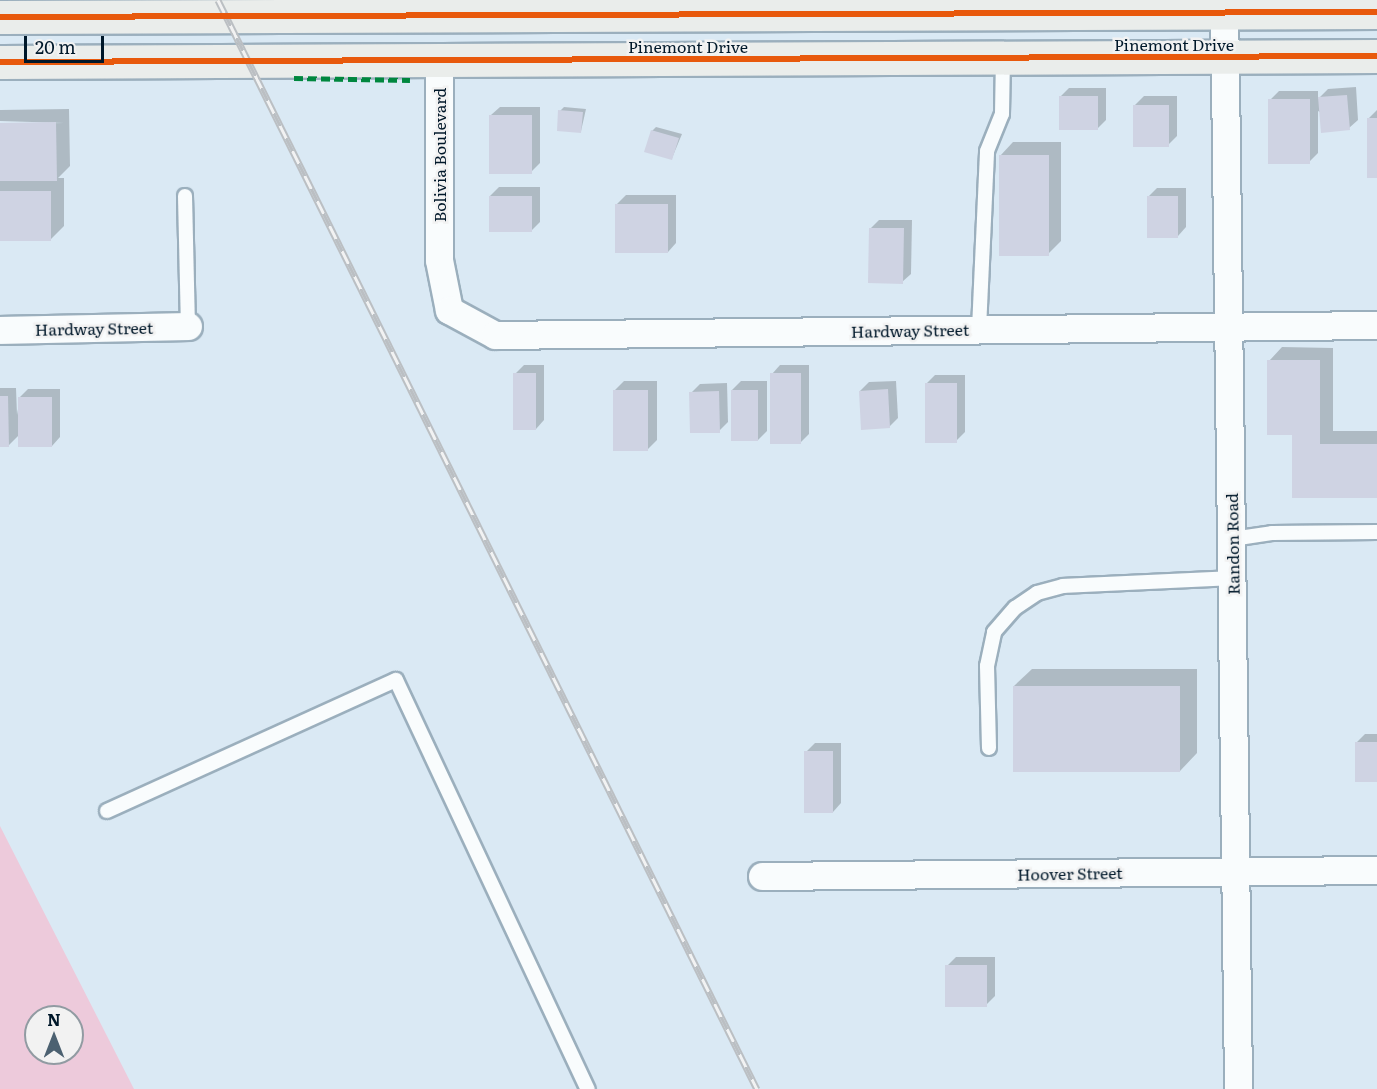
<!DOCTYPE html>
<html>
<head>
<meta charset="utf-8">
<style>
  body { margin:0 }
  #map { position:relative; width:1377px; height:1089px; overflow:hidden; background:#dae9f4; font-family:Literata,serif }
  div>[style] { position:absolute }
  .green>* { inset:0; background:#edcadb }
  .shadow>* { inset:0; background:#0003 }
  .building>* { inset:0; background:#cfd3e3 }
  .roads { filter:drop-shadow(2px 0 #9bafbd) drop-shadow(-2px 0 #9bafbd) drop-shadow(0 2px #9bafbd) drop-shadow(0 -2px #9bafbd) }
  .lane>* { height:14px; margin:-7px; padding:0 7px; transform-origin:7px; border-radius:7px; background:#f9fcfd }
  .street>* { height:27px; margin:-13.5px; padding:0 13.5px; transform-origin:13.5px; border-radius:13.5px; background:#f9fcfd }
  .secondary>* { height:33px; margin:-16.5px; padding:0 16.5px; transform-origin:16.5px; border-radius:16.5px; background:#eaedeb }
  .rail>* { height:7px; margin-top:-3.5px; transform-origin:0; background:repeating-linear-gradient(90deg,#f2f2f2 0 14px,#bbbfc3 0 28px); box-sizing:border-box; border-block:2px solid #bbbfc3 }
  .quiet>* { height:4.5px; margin-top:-2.25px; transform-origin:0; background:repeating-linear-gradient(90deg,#00873e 0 9px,transparent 0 13.5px) }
  .cycleway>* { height:6px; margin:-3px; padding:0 3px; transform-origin:3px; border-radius:3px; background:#e8590c }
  span { translate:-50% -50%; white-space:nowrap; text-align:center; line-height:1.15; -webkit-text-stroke:5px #f2f2f2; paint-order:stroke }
  .street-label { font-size:16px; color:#00182a }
  .north { position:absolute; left:24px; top:1005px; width:60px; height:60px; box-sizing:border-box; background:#f2f2f2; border:2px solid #919ba2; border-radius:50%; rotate:0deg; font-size:16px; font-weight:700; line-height:24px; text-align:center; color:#00182a }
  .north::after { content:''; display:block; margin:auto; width:21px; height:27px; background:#4c6171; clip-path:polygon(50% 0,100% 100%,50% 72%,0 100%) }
  .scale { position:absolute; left:24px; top:36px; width:80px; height:27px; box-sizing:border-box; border:3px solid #00182a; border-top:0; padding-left:8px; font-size:18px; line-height:21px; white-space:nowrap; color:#00182a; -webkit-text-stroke:4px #f2f2f2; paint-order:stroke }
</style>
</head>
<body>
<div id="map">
  <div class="green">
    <div style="clip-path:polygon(evenodd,0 826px,134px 1089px,0 1089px,0 826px,36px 1017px,72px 1017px,72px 1053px,36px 1053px,36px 1017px)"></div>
  </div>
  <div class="shadow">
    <div style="clip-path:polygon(1356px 87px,1358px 120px,1349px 128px,1318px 111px,1318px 153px,1309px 162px,1270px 100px,1279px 91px,1318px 91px,1318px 99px,1328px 89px)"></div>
    <div style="clip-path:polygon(1069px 88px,1106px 88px,1106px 120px,1097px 129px,1060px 97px)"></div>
    <div style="clip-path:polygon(1144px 96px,1177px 96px,1177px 136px,1168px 145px,1135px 105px)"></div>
    <div style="clip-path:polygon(500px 107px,540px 107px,540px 163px,531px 172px,491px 115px)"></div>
    <div style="clip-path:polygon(564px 107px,586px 109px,581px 131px,560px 111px)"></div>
    <div style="clip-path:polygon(69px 109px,70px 166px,58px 178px,64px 178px,64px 226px,51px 239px,0 239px,0 124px,64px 123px,0 121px,0 110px)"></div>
    <div style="clip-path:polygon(1377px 110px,1377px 176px,1369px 118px)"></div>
    <div style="clip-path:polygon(656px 127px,682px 134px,672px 158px,652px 131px)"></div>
    <div style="clip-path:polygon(1013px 142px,1061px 142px,1061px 241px,1048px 254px,1000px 156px)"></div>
    <div style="clip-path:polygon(499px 187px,540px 187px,540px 222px,531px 231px,490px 196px)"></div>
    <div style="clip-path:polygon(1157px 188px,1186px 188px,1186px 227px,1178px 236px,1148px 197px)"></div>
    <div style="clip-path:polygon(626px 195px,676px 195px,676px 243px,668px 252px,617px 204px)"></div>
    <div style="clip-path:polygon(879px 220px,912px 220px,911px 274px,902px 282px,870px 229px)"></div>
    <div style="clip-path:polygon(1282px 347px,1333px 348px,1333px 431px,1377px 431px,1377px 497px,1294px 433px,1269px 361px)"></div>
    <div style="clip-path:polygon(524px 365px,544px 365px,544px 420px,536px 429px,515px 374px)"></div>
    <div style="clip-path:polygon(780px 365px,809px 365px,809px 434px,800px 443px,772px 374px)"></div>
    <div style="clip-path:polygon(935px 375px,965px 375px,965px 432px,956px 441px,926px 384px)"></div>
    <div style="clip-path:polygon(624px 381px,657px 381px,657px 440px,648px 449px,615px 390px)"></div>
    <div style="clip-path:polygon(741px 381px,767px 381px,767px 431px,758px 440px,732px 390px)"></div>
    <div style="clip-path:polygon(896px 381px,898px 418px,889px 427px,860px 391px,869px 382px)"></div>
    <div style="clip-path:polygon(727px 383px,728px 422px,719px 431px,691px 393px,700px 384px)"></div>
    <div style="clip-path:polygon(0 388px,16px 388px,17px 415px,20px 397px,28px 389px,60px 389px,60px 437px,52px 446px,20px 434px,8px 446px,0 446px)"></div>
    <div style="clip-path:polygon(1032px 669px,1197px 669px,1197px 753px,1180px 771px,1014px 686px)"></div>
    <div style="clip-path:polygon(1365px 734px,1377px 734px,1377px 781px,1356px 743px)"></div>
    <div style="clip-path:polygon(815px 743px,841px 743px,841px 803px,833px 812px,806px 752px)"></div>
    <div style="clip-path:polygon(956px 957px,995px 957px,995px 996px,986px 1005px,947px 966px)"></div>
  </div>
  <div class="building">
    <div style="clip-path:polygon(1347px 95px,1350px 130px,1321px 133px,1318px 97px)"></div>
    <div style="clip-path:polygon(1059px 96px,1098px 96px,1098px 130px,1059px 130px)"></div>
    <div style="clip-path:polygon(1268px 99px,1310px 99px,1310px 164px,1268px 164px)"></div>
    <div style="clip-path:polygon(1133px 105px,1169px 105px,1169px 147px,1133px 147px)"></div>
    <div style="clip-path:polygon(558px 110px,583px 112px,581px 133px,557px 131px)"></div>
    <div style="clip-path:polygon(489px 115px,532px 115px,532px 174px,489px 174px)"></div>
    <div style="clip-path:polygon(1367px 118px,1377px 118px,1377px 178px,1367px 178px)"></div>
    <div style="clip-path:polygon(56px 122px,57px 181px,0 181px,0 123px)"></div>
    <div style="clip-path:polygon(651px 130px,679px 138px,672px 160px,644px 152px)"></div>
    <div style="clip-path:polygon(999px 155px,1049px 155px,1049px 256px,999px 256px)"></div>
    <div style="clip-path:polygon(0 191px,51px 191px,51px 241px,0 241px)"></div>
    <div style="clip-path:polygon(489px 196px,532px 196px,532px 232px,489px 232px)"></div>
    <div style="clip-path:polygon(1147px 196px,1178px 196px,1178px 238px,1147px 238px)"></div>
    <div style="clip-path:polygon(615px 204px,668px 204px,668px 253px,615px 253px)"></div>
    <div style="clip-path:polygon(869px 228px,904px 228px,903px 284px,868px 283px)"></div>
    <div style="clip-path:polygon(1267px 360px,1320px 360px,1320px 444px,1377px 444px,1377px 498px,1292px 498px,1292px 435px,1267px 435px)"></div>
    <div style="clip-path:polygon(513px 373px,536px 373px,536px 430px,513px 430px)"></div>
    <div style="clip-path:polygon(770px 373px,801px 373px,801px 444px,770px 444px)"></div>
    <div style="clip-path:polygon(925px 383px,957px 383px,957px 443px,925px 443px)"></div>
    <div style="clip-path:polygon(888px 389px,890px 428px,861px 430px,859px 391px)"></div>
    <div style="clip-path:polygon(613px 390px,648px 390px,648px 451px,613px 451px)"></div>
    <div style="clip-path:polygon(731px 390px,758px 390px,758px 441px,731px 441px)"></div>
    <div style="clip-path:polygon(719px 391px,720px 433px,690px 433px,689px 392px)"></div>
    <div style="clip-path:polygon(0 396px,8px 396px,9px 447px,0 447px)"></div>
    <div style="clip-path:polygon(18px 397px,52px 397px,52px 447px,18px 447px)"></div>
    <div style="clip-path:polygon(1013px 686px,1180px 686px,1180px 772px,1013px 772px)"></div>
    <div style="clip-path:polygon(1355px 742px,1377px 742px,1377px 782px,1355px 782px)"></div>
    <div style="clip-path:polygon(804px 751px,833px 751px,833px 813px,804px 813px)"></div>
    <div style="clip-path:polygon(945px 965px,987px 965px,987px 1007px,945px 1007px)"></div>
  </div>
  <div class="roads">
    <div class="lane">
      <div style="left:185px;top:196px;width:130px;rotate:88.7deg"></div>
      <div style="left:979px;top:329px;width:178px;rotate:-87.4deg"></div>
      <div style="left:987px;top:151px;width:40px;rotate:-68deg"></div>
      <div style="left:1002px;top:114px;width:56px;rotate:-89deg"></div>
      <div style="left:1232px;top:539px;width:40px;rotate:-8.5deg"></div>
      <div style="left:1272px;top:533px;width:105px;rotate:-0.5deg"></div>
      <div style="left:989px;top:748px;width:82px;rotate:-91.4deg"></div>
      <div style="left:987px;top:666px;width:35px;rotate:-78deg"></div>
      <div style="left:994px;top:632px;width:32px;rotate:-49deg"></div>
      <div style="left:1015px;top:608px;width:27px;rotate:-34deg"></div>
      <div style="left:1037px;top:593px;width:27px;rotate:-15deg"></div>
      <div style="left:1063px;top:586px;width:170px;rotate:-2.7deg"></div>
      <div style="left:107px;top:811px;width:317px;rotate:-24.4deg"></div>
      <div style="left:396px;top:680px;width:452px;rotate:64.9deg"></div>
    </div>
    <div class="street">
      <div style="left:1224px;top:0;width:1089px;rotate:89.26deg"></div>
      <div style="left:439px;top:61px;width:199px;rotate:90deg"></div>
      <div style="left:439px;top:260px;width:51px;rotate:78.7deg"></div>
      <div style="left:449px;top:310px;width:52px;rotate:28.5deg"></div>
      <div style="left:495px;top:335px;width:882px;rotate:-0.65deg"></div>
      <div style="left:0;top:330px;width:188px;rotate:-1.2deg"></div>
      <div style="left:762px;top:876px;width:615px;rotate:-0.56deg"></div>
    </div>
    <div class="secondary">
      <div style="left:0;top:17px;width:1377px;rotate:-0.21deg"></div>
      <div style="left:0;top:62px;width:1377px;rotate:-0.25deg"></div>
    </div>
  </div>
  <div class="rail">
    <div style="left:218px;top:0;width:1215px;rotate:63.67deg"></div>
  </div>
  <div class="quiet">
    <div style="left:294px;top:78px;width:116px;rotate:1deg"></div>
  </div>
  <div class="cycleway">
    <div style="left:0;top:17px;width:1377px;rotate:-0.21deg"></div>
    <div style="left:0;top:62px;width:1377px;rotate:-0.25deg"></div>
  </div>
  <div class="street-label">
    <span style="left:1174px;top:44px">Pinemont Drive</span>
    <span style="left:688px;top:46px">Pinemont Drive</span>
    <span style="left:439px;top:155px;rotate:-90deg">Bolivia Boulevard</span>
    <span style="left:94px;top:328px;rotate:-1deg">Hardway Street</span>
    <span style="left:910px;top:330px;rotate:-1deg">Hardway Street</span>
    <span style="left:1232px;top:544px;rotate:-91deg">Randon Road</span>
    <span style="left:1070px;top:873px;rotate:-1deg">Hoover Street</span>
  </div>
  <div class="north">N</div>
  <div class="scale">20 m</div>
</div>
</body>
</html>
